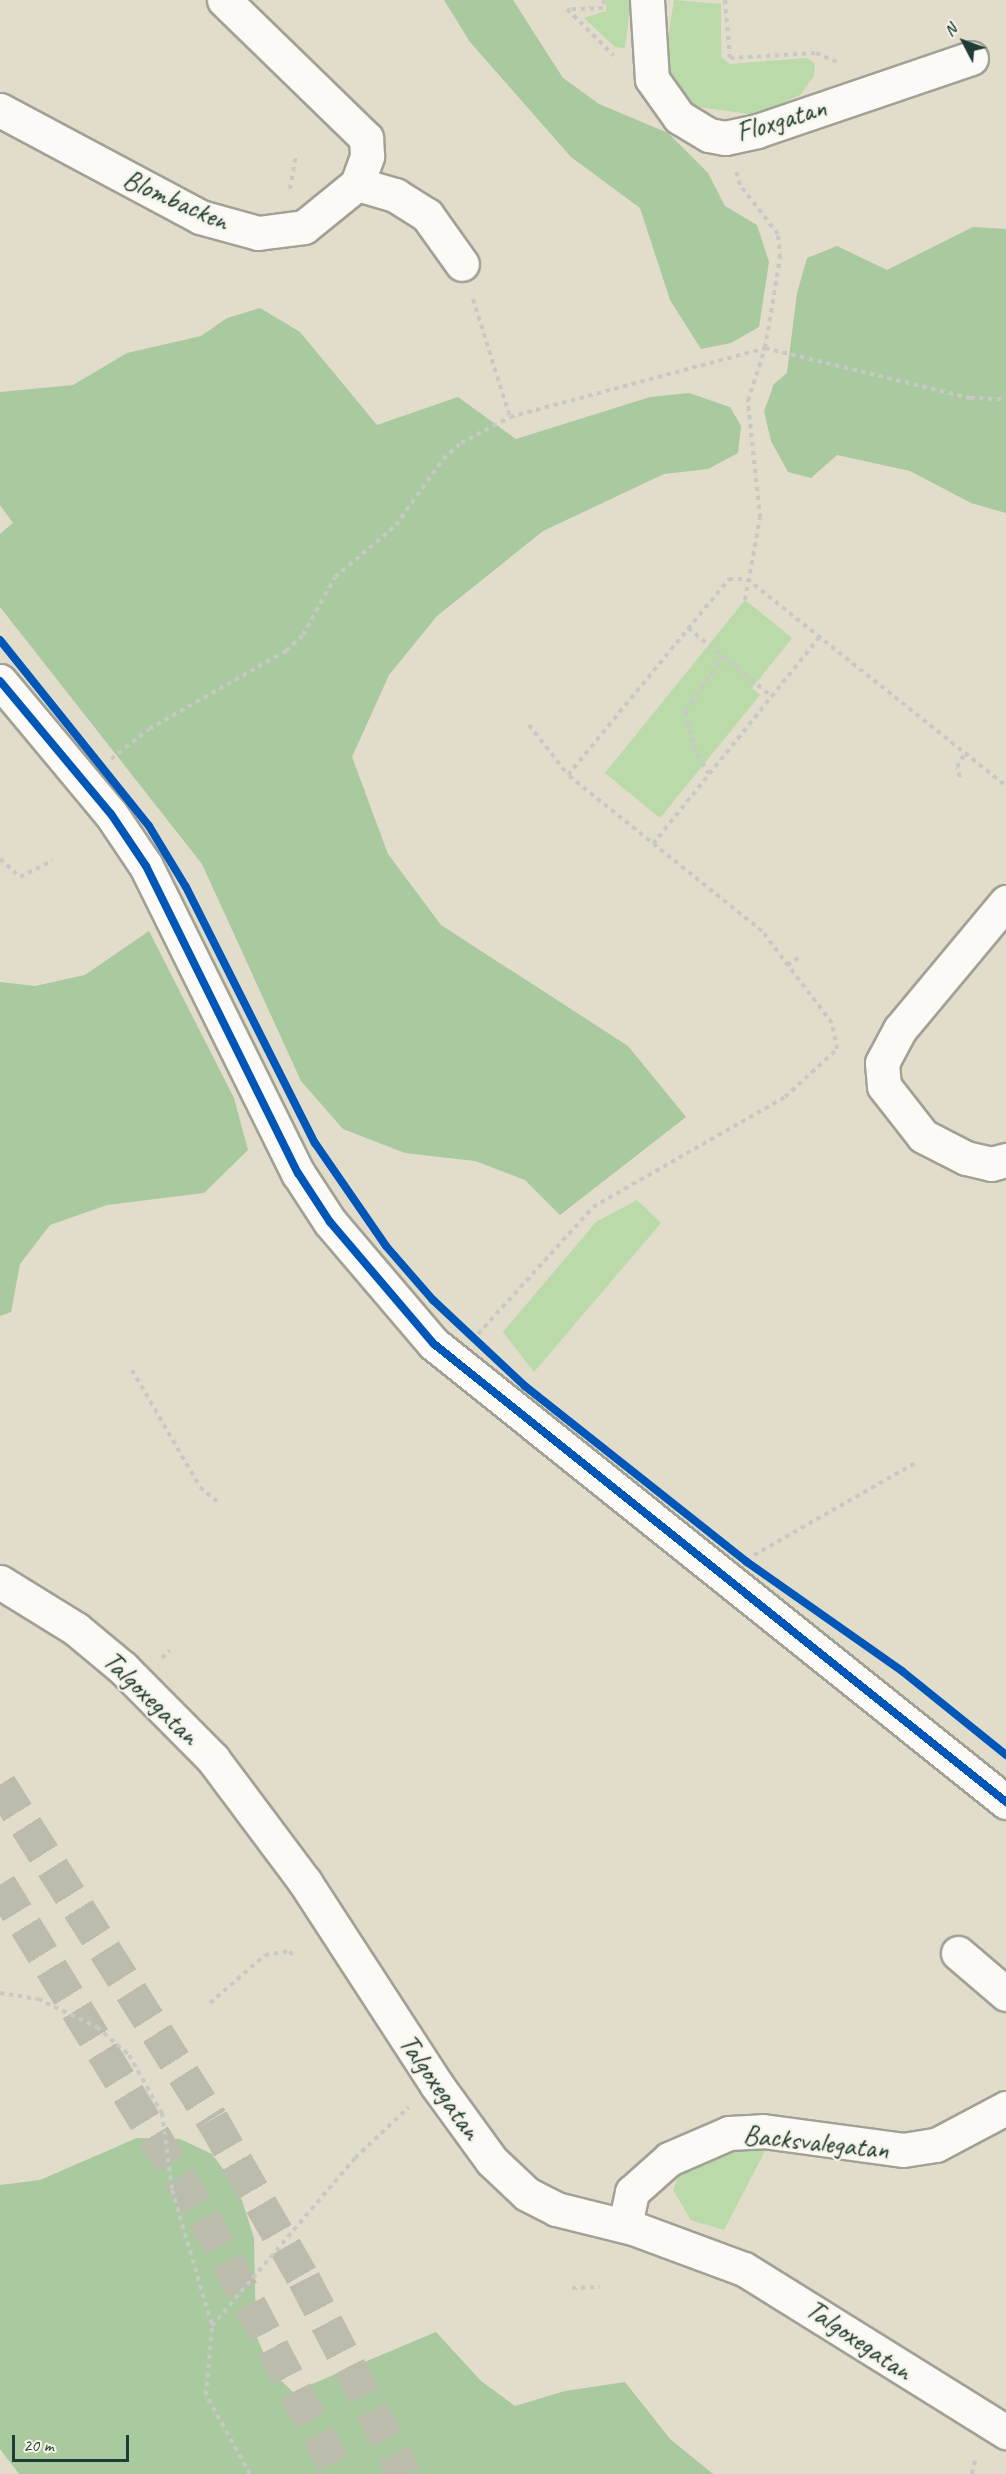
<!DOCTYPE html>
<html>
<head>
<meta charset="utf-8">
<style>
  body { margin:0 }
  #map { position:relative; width:1006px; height:2474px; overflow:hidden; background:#e2dcca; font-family:Caveat,sans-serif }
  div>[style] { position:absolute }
  .green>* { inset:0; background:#badaaa }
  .forest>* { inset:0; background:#a9c99e }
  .highway-tunnel>* { height:33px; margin-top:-16.5px; transform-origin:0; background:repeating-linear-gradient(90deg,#bbbcac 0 33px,transparent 0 49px) }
  .path>* { height:4px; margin-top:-2px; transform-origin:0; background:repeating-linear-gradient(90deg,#c8c9c4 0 4.5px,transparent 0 9px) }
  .roads { filter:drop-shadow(2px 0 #a1a196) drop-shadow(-2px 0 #a1a196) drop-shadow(0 2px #a1a196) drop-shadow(0 -2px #a1a196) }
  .minor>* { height:33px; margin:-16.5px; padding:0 16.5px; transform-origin:16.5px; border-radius:16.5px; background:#fbfaf7 }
  .cycleway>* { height:8px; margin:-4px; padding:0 4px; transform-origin:4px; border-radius:4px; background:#0057b8 }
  span { translate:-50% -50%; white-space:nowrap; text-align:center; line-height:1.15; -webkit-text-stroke:4.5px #f7f3e8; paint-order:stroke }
  .street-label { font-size:28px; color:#1f3d34 }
  .north { position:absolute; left:934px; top:12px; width:60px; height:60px; -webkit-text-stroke:4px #f7f3e8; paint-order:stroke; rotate:311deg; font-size:16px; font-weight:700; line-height:24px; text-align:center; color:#1f3d34 }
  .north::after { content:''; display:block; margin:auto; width:21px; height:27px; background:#1f3d34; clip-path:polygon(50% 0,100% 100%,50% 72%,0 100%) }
  .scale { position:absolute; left:12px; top:2435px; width:117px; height:27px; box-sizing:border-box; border:3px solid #1f3d34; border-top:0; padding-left:8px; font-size:18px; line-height:21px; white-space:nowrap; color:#1f3d34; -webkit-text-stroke:4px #f7f3e8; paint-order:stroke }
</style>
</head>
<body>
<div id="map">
  <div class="green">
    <div style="clip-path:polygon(606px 0,631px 0,625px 48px,615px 47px,584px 18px,606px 11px)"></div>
    <div style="clip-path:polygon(674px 0,721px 4px,721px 57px,730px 64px,807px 58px,815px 64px,814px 76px,800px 95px,757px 115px,698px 107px,686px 99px,671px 73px,667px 45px)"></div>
    <div style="clip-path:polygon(745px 600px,792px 638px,752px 688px,760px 695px,660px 818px,605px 773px)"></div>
    <div style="clip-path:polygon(637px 1200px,661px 1223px,534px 1372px,503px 1332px,596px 1222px)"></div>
    <div style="clip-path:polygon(740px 2145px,765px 2151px,724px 2230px,691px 2220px,673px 2190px,680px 2173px,691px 2162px)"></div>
  </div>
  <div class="forest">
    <div style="clip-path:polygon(444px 0,513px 0,563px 78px,599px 104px,668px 133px,708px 173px,725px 206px,757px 225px,769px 262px,759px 327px,731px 343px,701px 349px,670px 300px,640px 208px,571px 157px,470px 42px)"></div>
    <div style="clip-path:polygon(973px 227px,1006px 229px,1006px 513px,971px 503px,910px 471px,837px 455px,811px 478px,788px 472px,771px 441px,764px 411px,774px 384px,787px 373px,797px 293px,807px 258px,837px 246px,887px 270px)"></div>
    <div style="clip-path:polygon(260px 308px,300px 332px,377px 425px,458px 397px,516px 439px,650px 397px,689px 393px,730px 407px,741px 426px,738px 453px,708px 469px,664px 474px,543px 531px,437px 616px,389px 675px,352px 757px,388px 854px,441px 925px,628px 1046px,686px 1117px,560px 1215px,525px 1180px,475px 1161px,405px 1153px,343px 1129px,301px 1081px,202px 864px,0 607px,0 534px,13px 523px,0 505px,0 392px,73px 385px,127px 353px,201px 336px,227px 318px)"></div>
    <div style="clip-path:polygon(149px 931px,234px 1098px,248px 1150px,204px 1193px,107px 1205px,50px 1225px,20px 1264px,11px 1312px,0 1316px,0 982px,35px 986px,85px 975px)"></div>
    <div style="clip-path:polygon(137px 2138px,180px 2139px,212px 2154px,239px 2191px,254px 2238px,256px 2335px,271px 2371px,293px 2392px,436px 2332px,481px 2381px,515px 2406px,565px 2391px,625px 2382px,670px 2439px,713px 2474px,19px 2474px,0 2449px,0 2185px,40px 2180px)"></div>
  </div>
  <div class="highway-tunnel">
    <div style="left:0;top:1784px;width:396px;rotate:57.7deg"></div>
    <div style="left:212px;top:2119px;width:185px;rotate:60.1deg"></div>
    <div style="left:304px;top:2279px;width:220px;rotate:62.6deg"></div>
    <div style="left:0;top:1884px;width:391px;rotate:58.5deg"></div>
    <div style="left:204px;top:2217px;width:290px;rotate:62.3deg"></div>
  </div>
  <div class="path">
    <div style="left:604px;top:0;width:8px;rotate:97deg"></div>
    <div style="left:603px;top:8px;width:36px;rotate:178deg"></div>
    <div style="left:567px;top:9px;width:66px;rotate:45deg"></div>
    <div style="left:725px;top:0;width:58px;rotate:85.1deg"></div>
    <div style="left:730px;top:58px;width:86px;rotate:-3.3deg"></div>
    <div style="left:816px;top:53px;width:25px;rotate:23deg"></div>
    <div style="left:290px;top:189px;width:35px;rotate:-80deg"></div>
    <div style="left:473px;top:299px;width:124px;rotate:72.6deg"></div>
    <div style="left:510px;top:417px;width:264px;rotate:-15.1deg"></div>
    <div style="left:765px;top:348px;width:91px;rotate:-80.5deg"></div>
    <div style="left:780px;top:258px;width:24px;rotate:-95deg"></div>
    <div style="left:778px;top:234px;width:62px;rotate:-127.8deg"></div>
    <div style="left:740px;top:185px;width:14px;rotate:-107deg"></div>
    <div style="left:745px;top:600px;width:83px;rotate:-79.6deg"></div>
    <div style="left:760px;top:518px;width:118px;rotate:-95.9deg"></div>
    <div style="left:748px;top:401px;width:56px;rotate:-72.2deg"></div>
    <div style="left:765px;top:348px;width:211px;rotate:13.7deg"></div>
    <div style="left:970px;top:398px;width:36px;rotate:2deg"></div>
    <div style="left:688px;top:628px;width:107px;rotate:39.3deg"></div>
    <div style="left:529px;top:725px;width:63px;rotate:52deg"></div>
    <div style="left:111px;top:759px;width:48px;rotate:-38.3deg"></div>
    <div style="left:149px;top:729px;width:158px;rotate:-29.7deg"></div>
    <div style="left:286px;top:651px;width:23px;rotate:-43deg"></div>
    <div style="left:303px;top:635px;width:66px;rotate:-61.1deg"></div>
    <div style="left:335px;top:577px;width:80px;rotate:-40.4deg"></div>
    <div style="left:396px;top:525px;width:81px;rotate:-54.5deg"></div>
    <div style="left:443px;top:459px;width:24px;rotate:-42deg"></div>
    <div style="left:461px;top:443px;width:55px;rotate:-28deg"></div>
    <div style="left:709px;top:774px;width:27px;rotate:-121deg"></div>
    <div style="left:695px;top:751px;width:41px;rotate:-104deg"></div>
    <div style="left:685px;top:711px;width:66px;rotate:-54.9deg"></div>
    <div style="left:960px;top:777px;width:10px;rotate:-107deg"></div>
    <div style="left:957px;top:767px;width:16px;rotate:-60deg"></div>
    <div style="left:653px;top:844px;width:268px;rotate:-51.2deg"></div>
    <div style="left:0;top:859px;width:27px;rotate:42deg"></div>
    <div style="left:20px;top:877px;width:37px;rotate:-27deg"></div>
    <div style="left:787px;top:965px;width:17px;rotate:-31deg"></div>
    <div style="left:478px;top:1334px;width:171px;rotate:-47.8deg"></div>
    <div style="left:593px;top:1207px;width:221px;rotate:-29.8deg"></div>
    <div style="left:785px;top:1097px;width:71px;rotate:-42.7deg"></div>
    <div style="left:837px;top:1049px;width:26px;rotate:-101deg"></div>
    <div style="left:832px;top:1023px;width:116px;rotate:-127.3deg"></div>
    <div style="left:762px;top:931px;width:249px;rotate:-141.2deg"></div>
    <div style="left:568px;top:775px;width:254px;rotate:-50.6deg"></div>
    <div style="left:729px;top:579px;width:18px"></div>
    <div style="left:747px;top:579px;width:332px;rotate:38.6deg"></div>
    <div style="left:132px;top:1370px;width:135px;rotate:59.8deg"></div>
    <div style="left:200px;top:1487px;width:26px;rotate:40deg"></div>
    <div style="left:754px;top:1555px;width:188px;rotate:-29.7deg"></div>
    <div style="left:162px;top:1658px;width:11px;rotate:-45deg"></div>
    <div style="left:0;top:1993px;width:38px;rotate:9deg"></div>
    <div style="left:38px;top:1999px;width:65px;rotate:25.4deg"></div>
    <div style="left:97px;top:2027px;width:43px;rotate:41.2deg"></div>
    <div style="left:129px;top:2055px;width:67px;rotate:60.4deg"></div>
    <div style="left:162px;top:2113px;width:78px;rotate:82.6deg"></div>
    <div style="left:172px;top:2190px;width:141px;rotate:73.5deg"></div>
    <div style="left:210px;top:2003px;width:73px;rotate:-41.1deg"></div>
    <div style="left:265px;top:1955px;width:25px;rotate:-9deg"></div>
    <div style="left:290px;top:1951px;width:9px;rotate:63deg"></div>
    <div style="left:572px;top:2288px;width:28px;rotate:-2deg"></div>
    <div style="left:250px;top:2474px;width:90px;rotate:-119.1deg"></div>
    <div style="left:206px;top:2395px;width:69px;rotate:-85deg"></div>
    <div style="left:212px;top:2326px;width:221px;rotate:-49.6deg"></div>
    <div style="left:355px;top:2158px;width:74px;rotate:-43.4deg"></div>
    <div style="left:972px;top:2474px;width:17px;rotate:-77deg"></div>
  </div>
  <div class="roads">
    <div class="minor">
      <div style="left:647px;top:0;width:79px;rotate:86.4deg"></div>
      <div style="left:652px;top:79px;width:47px;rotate:54.6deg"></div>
      <div style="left:679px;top:117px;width:35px;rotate:31deg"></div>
      <div style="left:709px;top:135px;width:16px;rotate:11deg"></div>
      <div style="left:725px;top:138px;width:33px;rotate:-12deg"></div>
      <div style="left:757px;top:131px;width:226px;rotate:-18.8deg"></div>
      <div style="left:0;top:110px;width:227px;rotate:28.1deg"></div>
      <div style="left:200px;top:217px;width:60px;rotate:15.4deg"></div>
      <div style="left:258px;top:233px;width:46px;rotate:-7.4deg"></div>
      <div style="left:304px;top:227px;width:68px;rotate:-39.1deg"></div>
      <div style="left:357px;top:184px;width:30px;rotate:-70deg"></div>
      <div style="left:367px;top:156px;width:18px;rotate:-93deg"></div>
      <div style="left:366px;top:138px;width:198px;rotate:-135.8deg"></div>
      <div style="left:357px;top:184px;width:40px;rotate:16deg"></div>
      <div style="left:395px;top:195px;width:38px;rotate:32deg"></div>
      <div style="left:427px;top:215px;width:60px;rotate:54.5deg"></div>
      <div style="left:0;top:681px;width:173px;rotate:50.2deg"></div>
      <div style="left:111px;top:814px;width:63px;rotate:56.1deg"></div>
      <div style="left:146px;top:866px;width:343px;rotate:63.7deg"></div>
      <div style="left:298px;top:1173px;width:59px;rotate:56.9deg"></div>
      <div style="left:330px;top:1222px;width:160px;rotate:49.6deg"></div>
      <div style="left:434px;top:1344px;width:733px;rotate:38.68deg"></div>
      <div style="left:1006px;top:902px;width:165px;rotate:129.8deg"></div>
      <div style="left:900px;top:1029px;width:38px;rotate:118deg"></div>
      <div style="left:882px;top:1063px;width:23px;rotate:85deg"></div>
      <div style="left:884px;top:1086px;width:63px;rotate:52deg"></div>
      <div style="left:923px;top:1136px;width:48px;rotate:27.1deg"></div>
      <div style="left:966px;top:1158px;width:26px;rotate:13deg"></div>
      <div style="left:991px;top:1164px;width:16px;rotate:-15deg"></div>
      <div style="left:0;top:1582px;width:89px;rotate:31.7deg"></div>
      <div style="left:76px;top:1629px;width:61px;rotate:39.7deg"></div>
      <div style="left:123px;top:1668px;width:128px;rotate:45.3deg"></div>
      <div style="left:213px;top:1759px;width:154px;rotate:53.2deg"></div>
      <div style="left:305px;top:1882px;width:241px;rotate:57deg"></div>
      <div style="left:436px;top:2084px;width:95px;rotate:54deg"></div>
      <div style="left:492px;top:2161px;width:48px;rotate:43.3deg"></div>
      <div style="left:527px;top:2194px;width:33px;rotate:27deg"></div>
      <div style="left:556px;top:2209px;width:79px;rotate:13.9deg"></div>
      <div style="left:633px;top:2228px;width:118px;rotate:20.3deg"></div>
      <div style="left:744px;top:2269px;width:309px;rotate:31.9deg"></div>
      <div style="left:958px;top:1953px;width:63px;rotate:40.5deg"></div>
      <div style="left:625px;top:2225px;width:34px;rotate:-78deg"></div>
      <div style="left:632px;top:2192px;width:50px;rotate:-41.7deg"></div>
      <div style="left:669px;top:2159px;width:65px;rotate:-23.4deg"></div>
      <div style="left:729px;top:2133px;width:34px;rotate:-3deg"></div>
      <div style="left:763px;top:2131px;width:141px;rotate:7.7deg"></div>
      <div style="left:903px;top:2150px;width:33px;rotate:-9deg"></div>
      <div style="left:936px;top:2145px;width:79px;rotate:-27.9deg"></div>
    </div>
  </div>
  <div class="cycleway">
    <div style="left:0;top:640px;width:238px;rotate:51.3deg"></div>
    <div style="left:149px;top:826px;width:71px;rotate:58.8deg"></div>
    <div style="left:186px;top:887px;width:287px;rotate:63.3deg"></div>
    <div style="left:315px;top:1143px;width:125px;rotate:55.4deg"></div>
    <div style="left:386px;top:1246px;width:72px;rotate:49deg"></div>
    <div style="left:433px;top:1300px;width:126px;rotate:43.1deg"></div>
    <div style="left:525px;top:1386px;width:283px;rotate:38.4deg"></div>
    <div style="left:747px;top:1562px;width:189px;rotate:35.1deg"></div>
    <div style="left:902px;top:1671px;width:134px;rotate:38.9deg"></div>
    <div style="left:0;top:681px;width:173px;rotate:50.2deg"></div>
    <div style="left:111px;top:814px;width:63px;rotate:56.1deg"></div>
    <div style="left:146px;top:866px;width:343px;rotate:63.7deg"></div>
    <div style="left:298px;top:1173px;width:59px;rotate:56.9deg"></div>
    <div style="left:330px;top:1222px;width:160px;rotate:49.6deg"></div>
    <div style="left:434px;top:1344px;width:733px;rotate:38.68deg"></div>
  </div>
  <div class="street-label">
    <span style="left:781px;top:120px;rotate:-17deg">Floxgatan</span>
    <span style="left:176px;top:200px;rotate:24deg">Blombacken</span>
    <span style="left:151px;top:1698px;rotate:44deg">Talgoxegatan</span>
    <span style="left:440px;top:2087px;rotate:55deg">Talgoxegatan</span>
    <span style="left:816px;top:2142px;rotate:6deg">Backsvalegatan</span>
    <span style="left:859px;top:2340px;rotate:34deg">Talgoxegatan</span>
  </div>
  <div class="north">N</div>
  <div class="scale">20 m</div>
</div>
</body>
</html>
